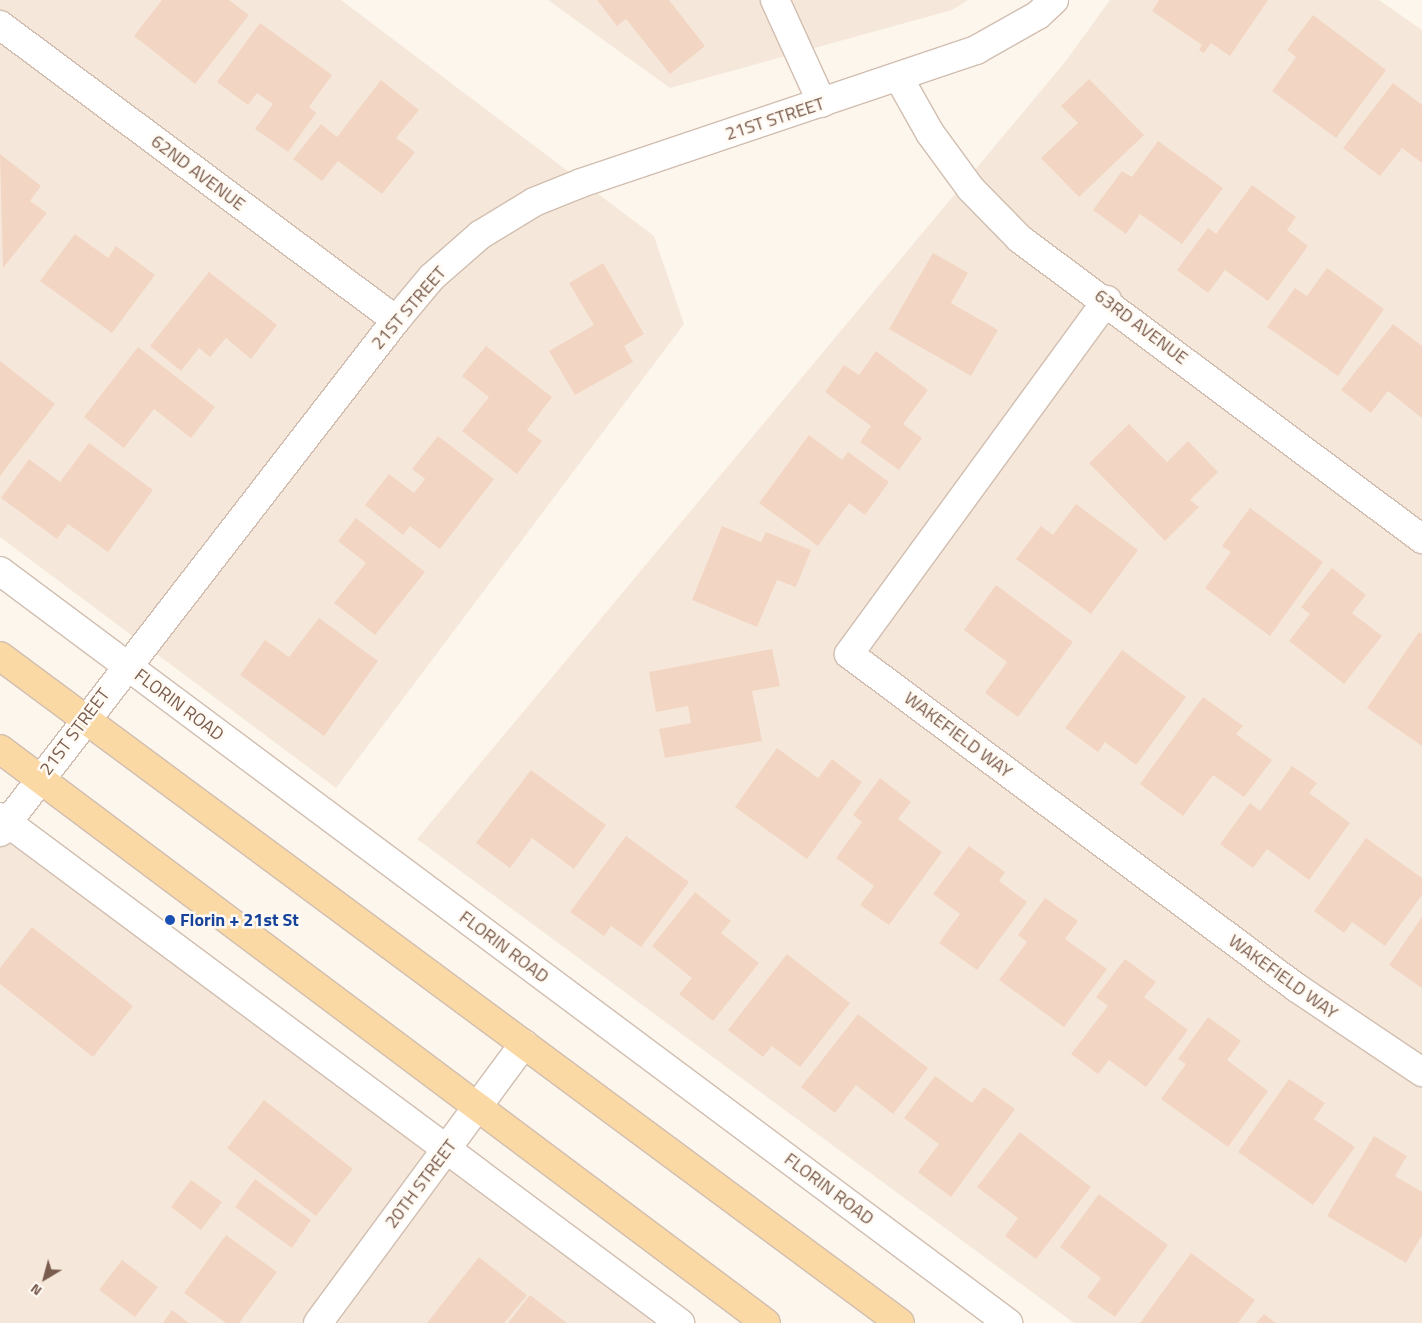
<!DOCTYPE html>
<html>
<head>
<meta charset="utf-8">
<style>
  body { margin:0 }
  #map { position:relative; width:1422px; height:1323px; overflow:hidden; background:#fdf6ec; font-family:"Titillium Web",sans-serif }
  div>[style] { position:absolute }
  .residential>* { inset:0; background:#f5e8da }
  .building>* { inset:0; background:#f3d5c3 }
  .roads { filter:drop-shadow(1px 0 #d1beb0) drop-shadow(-1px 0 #d1beb0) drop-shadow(0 1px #d1beb0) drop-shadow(0 -1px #d1beb0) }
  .street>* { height:28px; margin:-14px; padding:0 14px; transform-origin:14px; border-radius:14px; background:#fff }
  .primary>* { height:28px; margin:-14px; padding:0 14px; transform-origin:14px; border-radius:14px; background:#fbd9a5 }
  .dots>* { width:14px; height:14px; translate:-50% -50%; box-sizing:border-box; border:2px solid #fffaf3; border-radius:50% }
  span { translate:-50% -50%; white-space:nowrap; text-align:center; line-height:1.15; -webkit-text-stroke:5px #fffaf3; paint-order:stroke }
  .street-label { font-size:18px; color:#7a5c4d }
  .transit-label { font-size:18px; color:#164399; font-weight:700 }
  .left { translate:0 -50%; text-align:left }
  .north { position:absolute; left:20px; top:1253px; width:50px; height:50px; -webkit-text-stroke:4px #fffaf3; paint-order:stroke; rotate:217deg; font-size:14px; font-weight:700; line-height:20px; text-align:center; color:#7a5c4d }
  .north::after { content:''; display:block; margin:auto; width:18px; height:22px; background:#7a5c4d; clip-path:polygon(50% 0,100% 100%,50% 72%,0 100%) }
</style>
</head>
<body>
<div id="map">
  <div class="residential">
    <div style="clip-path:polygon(0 0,341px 0,654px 236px,684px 324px,336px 788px,0 537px)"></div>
    <div style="clip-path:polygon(548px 0,968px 0,952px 10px,670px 88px)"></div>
    <div style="clip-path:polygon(1110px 0,1379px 0,1422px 30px,1422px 1323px,1074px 1323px,417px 839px,1065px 62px)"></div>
    <div style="clip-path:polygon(0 828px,667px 1323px,0 1323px)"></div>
  </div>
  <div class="building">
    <div style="clip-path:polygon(162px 0,229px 0,249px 15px,195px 84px,134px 36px)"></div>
    <div style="clip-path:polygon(597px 0,669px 0,705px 46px,670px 74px,626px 19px,617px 26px)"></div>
    <div style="clip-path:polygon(1159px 0,1268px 0,1230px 56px,1211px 43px,1204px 53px,1199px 50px,1202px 45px,1152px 11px)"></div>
    <div style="clip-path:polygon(1313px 15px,1386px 70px,1336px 138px,1272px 91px,1296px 57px,1287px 50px)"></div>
    <div style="clip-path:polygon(260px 23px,332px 75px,309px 107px,316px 113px,288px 152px,255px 129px,273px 104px,257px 93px,248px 105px,217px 82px)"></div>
    <div style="clip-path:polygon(1089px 79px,1144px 135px,1079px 197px,1041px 158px,1078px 123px,1061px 106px)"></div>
    <div style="clip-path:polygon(381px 80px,419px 110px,396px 138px,415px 152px,382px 194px,338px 161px,322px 181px,293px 159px,321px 124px,337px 137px)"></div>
    <div style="clip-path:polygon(1393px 83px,1422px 105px,1422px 163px,1402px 148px,1380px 176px,1343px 148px)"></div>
    <div style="clip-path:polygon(1158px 141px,1223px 188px,1182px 244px,1140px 214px,1126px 234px,1093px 210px,1122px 171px,1132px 177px)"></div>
    <div style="clip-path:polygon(0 154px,41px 186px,30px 201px,47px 213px,3px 268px)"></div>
    <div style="clip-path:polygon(1252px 185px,1296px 217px,1287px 230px,1308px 246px,1268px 301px,1225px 270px,1208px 293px,1177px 270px,1208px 228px,1216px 234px)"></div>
    <div style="clip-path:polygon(75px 234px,108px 258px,116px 246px,155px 275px,112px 333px,40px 281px)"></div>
    <div style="clip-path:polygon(933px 253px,968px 273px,951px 303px,998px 330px,971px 376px,889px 329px)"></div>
    <div style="clip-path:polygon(603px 263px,644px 334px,624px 346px,633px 362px,575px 395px,549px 351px,594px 325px,569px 283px)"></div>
    <div style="clip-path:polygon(1327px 268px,1384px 309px,1338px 376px,1267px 327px,1295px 288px,1307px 296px)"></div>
    <div style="clip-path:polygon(209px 272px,277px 325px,251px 359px,226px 338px,210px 357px,199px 348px,181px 371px,150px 346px)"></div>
    <div style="clip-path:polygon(1393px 324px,1422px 346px,1422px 418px,1388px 391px,1371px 413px,1341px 390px)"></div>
    <div style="clip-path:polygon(486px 346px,552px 397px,527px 430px,542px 441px,517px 474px,462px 431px,489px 397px,462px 376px)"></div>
    <div style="clip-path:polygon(138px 347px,215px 407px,191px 438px,154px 409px,124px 448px,84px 417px)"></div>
    <div style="clip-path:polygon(876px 351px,928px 390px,903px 424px,922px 438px,899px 470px,860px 442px,871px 426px,825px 392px,844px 365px,859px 375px)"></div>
    <div style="clip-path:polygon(0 361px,55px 404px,0 476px)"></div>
    <div style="clip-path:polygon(1129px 424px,1167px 462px,1188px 441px,1218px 472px,1190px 500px,1199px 507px,1165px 541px,1089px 463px)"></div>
    <div style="clip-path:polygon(809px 435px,842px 460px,848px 452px,889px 482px,865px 515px,849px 503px,818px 546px,759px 503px)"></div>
    <div style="clip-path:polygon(438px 436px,494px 479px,440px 549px,410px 526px,403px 535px,365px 505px,389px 474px,414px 493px,425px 479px,412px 469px)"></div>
    <div style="clip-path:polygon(89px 443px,153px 490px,108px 552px,68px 524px,57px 539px,1px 498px,29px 459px,60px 482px)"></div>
    <div style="clip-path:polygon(1076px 504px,1138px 550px,1091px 614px,1016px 559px,1041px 526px,1053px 535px)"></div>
    <div style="clip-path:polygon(1250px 508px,1323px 562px,1270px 636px,1205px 588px,1231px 552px,1222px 546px)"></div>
    <div style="clip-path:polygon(356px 518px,425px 572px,375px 635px,334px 603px,366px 563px,338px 541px)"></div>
    <div style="clip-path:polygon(722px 526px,761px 542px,766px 532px,811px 550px,796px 587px,777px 580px,757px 627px,692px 600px)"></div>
    <div style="clip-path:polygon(1332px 568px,1366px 595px,1352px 613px,1382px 636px,1344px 684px,1289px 641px,1310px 614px,1301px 607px)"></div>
    <div style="clip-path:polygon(996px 585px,1073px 642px,1018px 717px,985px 693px,1007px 662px,964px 630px)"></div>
    <div style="clip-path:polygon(319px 618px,378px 661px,324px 736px,240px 675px,265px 640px,289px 657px)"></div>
    <div style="clip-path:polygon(1419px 632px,1422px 634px,1422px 746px,1367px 708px)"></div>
    <div style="clip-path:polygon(772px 649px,780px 686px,752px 691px,762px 741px,665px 758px,659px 729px,691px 723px,688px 706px,656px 712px,649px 672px)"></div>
    <div style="clip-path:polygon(1122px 650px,1186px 697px,1136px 765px,1105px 742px,1098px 752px,1065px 728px)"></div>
    <div style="clip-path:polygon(1203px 697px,1243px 726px,1236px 734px,1272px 760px,1244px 797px,1213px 775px,1183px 816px,1140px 784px)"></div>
    <div style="clip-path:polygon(777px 748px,818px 778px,832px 759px,862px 782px,807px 859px,735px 807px)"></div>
    <div style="clip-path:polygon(1292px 766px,1317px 783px,1309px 793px,1350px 823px,1309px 880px,1267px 849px,1253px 868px,1220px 844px,1250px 803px,1260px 811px)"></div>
    <div style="clip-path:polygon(531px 770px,606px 825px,574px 869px,532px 838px,510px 868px,476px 843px)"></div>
    <div style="clip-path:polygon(880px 778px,911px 802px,898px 819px,942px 852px,889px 925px,860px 905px,874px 886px,836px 858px,862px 822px,853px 815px)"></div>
    <div style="clip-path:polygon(626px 836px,689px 882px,641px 947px,611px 926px,604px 936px,570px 912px)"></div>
    <div style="clip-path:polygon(1366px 838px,1422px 878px,1422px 895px,1385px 946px,1352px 922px,1344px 933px,1314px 911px)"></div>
    <div style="clip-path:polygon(969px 846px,1005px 872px,999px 881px,1027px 902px,977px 970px,939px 943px,960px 914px,933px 894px)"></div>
    <div style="clip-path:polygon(695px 892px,731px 921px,721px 933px,759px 963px,713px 1021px,679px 994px,692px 978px,652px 946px)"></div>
    <div style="clip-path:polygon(1045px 898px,1078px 921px,1065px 939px,1107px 969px,1064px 1027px,999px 980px,1027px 942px,1018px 935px)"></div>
    <div style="clip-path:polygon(1422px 917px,1422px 988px,1389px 965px)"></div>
    <div style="clip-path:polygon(32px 927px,133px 1006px,93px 1057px,0 984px,0 968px)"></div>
    <div style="clip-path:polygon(787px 954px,850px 1003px,800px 1067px,772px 1046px,763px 1057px,728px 1030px)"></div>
    <div style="clip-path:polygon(1125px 959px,1156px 982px,1144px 997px,1188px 1030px,1146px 1087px,1109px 1060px,1098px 1074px,1071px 1054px,1108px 1006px,1096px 997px)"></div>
    <div style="clip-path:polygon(858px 1014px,928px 1068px,893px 1114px,856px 1085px,835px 1113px,801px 1087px)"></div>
    <div style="clip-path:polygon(1208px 1017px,1241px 1041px,1227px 1060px,1268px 1091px,1228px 1147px,1161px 1099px,1186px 1064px,1178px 1059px)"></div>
    <div style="clip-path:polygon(935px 1076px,972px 1103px,984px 1087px,1015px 1109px,951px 1197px,918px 1172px,939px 1144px,904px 1118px)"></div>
    <div style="clip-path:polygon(1289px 1079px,1325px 1103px,1314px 1119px,1355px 1147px,1313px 1205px,1238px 1152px)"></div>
    <div style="clip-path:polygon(264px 1100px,353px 1169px,316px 1216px,227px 1148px)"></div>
    <div style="clip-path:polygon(1020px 1132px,1091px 1187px,1036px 1259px,1005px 1236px,1018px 1218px,977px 1187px)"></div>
    <div style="clip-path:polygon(1374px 1136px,1407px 1156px,1395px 1176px,1422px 1192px,1422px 1235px,1406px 1263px,1327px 1216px)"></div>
    <div style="clip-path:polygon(255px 1179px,311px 1220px,292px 1248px,235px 1207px)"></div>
    <div style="clip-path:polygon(191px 1180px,222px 1202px,201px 1230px,171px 1207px)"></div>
    <div style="clip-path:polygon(1099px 1194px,1168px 1245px,1115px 1317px,1087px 1297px,1101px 1278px,1060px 1247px)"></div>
    <div style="clip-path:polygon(226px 1235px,277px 1272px,239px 1323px,226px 1323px,184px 1293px)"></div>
    <div style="clip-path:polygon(1191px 1253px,1255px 1300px,1238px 1323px,1140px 1323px)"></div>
    <div style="clip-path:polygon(479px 1257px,527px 1295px,504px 1323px,427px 1323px)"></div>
    <div style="clip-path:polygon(122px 1260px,158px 1287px,135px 1317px,99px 1290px)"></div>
    <div style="clip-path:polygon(530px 1295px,567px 1323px,508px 1323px)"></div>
    <div style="clip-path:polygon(172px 1310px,189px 1323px,163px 1323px)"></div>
    <div style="clip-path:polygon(1264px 1314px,1276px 1323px,1256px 1323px)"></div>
  </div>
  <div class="roads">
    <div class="street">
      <div style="left:775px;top:0;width:113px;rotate:65.5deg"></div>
      <div style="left:0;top:25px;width:494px;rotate:36.7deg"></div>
      <div style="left:899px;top:78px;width:63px;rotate:60.6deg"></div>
      <div style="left:930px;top:133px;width:69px;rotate:53.8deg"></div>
      <div style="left:971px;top:189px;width:70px;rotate:45.6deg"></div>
      <div style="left:1020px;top:239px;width:502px;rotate:36.73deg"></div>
      <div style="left:1107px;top:300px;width:438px;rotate:126.1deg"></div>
      <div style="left:849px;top:654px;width:559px;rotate:36.71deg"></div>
      <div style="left:1297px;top:988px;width:151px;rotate:33.9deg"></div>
      <div style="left:0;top:571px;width:1258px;rotate:36.72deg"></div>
      <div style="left:0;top:817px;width:848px;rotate:36.65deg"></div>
      <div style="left:0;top:832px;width:647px;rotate:-52.28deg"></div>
      <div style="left:396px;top:320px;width:56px;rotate:-50.1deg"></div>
      <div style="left:432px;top:277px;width:64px;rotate:-41.2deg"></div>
      <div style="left:480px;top:235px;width:63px;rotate:-31.4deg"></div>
      <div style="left:534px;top:202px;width:51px;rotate:-22deg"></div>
      <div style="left:581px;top:183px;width:417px;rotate:-18.6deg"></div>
      <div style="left:976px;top:50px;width:71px;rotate:-29.4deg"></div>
      <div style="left:1038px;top:15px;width:22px;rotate:-43deg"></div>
      <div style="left:318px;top:1323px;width:347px;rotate:-53.6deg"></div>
    </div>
    <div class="primary">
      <div style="left:0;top:656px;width:1120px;rotate:36.54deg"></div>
      <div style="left:0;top:749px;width:957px;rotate:36.85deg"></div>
    </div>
  </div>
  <div class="dots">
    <div style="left:170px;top:920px;background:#1a4fb4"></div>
  </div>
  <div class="street-label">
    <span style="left:775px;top:119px;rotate:-18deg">21ST STREET</span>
    <span style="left:198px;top:173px;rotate:37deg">62ND AVENUE</span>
    <span style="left:409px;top:308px;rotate:-49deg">21ST STREET</span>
    <span style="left:1141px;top:327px;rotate:37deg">63RD AVENUE</span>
    <span style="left:179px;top:705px;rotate:37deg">FLORIN ROAD</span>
    <span style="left:75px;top:732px;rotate:-53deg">21ST STREET</span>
    <span style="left:958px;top:735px;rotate:37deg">WAKEFIELD WAY</span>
    <span style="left:504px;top:947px;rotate:37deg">FLORIN ROAD</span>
    <span style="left:1283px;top:977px;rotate:36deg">WAKEFIELD WAY</span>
    <span style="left:421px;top:1184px;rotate:-53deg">20TH STREET</span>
    <span style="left:829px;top:1189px;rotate:37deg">FLORIN ROAD</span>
  </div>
  <div class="transit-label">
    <span class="left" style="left:180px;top:920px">Florin + 21st St</span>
  </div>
  <div class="north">N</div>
</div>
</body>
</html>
